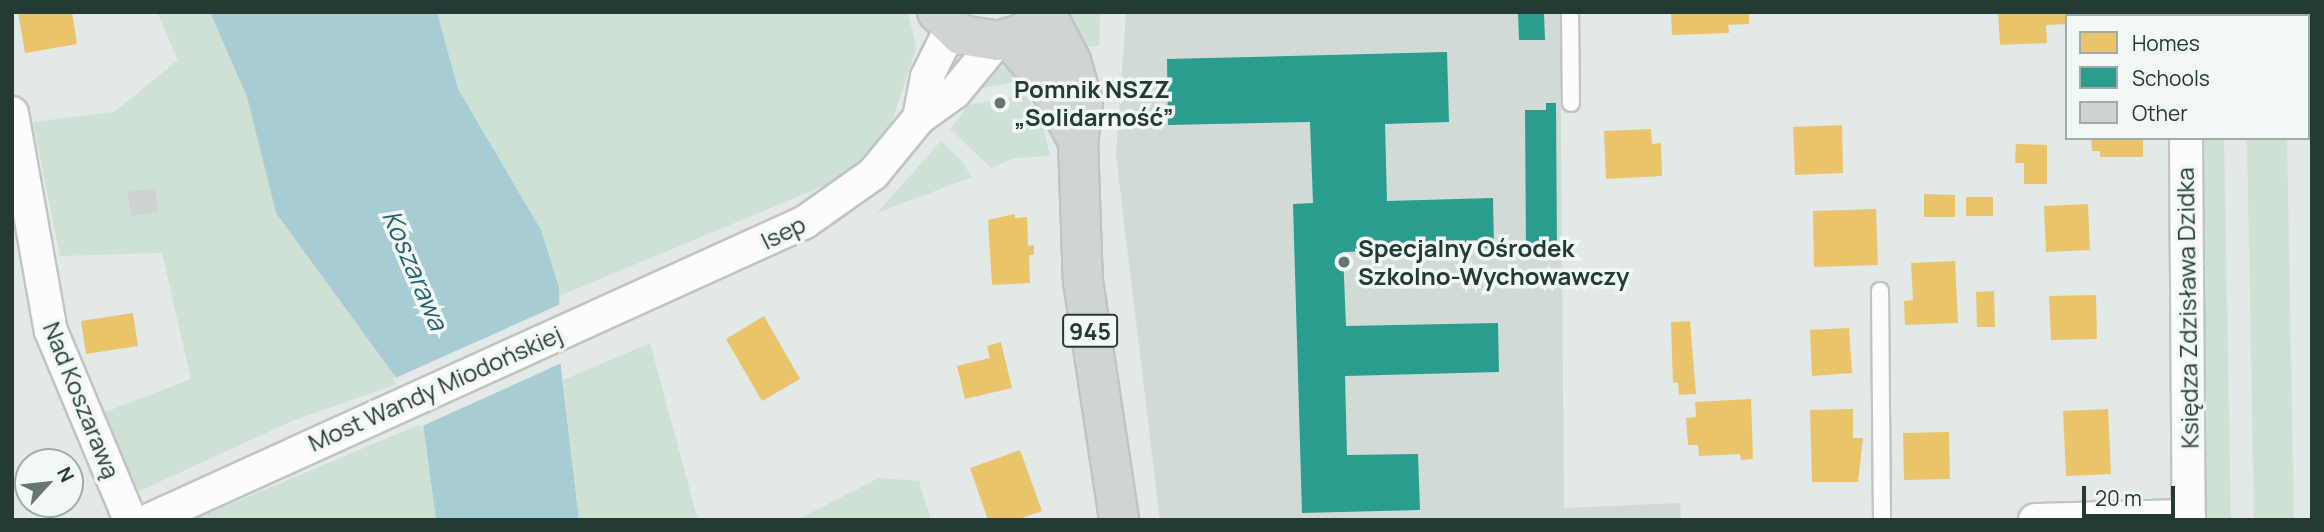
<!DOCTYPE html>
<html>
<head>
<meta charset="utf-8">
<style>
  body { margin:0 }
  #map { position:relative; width:2324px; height:532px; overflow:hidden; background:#e3e9e6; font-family:Manrope,sans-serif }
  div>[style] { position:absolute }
  .built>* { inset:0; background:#d2dad6 }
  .green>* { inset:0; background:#cee1d4 }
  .water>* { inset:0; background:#a7ccd4 }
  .pier>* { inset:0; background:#e3e9e6 }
  .homes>* { inset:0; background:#e9c46a }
  .schools>* { inset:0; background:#2a9d8f }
  .building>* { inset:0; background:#ced2d1 }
  .roads { filter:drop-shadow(2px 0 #c0c5c3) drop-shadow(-2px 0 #c0c5c3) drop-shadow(0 2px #c0c5c3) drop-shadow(0 -2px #c0c5c3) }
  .service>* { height:16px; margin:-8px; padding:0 8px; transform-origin:8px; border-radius:8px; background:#fbfcfb }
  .minor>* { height:32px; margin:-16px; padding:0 16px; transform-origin:16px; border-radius:16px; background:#fbfcfb }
  .primary>* { height:38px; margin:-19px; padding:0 19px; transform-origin:19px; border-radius:19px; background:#ced5d3 }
  .dots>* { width:19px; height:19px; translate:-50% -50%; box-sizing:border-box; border:4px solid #f2f8f5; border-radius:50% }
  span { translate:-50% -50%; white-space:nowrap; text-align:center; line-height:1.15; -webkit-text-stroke:7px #f2f8f5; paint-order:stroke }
  .shield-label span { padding:2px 5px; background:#f2f8f5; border:2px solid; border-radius:5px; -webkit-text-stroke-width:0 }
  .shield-label { font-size:23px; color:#233a35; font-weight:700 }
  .poi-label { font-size:24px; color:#233a35; font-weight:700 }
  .left { translate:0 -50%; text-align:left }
  .street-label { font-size:24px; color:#233a35 }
  .water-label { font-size:26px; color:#215f72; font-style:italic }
  .frame { position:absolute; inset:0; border:14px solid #233a35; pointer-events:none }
  .legend { position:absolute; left:2065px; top:14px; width:245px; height:126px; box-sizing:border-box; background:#f2f8f5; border:2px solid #9faca8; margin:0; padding:9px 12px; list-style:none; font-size:21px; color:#233a35 }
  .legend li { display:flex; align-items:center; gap:14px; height:35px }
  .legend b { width:35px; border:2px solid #9faca8 }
  .north { position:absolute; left:14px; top:448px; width:70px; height:70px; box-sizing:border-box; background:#f2f8f5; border:2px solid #9faca8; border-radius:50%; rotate:63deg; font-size:19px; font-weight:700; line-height:28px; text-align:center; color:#233a35 }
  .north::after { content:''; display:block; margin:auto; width:24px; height:32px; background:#667773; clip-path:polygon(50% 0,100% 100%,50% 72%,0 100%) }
  .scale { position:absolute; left:2082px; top:486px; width:93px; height:32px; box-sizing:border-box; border:4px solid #233a35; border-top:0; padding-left:9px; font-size:21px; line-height:24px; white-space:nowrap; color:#233a35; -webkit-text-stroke:5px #f2f8f5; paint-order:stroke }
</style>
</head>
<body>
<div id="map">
  <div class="built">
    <div style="clip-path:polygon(1126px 12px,1560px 12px,1564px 508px,1680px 503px,1681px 520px,1160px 520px,1116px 156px)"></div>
  </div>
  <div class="green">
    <div style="clip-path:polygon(157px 12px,210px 12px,247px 97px,276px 213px,400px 383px,292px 421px,133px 494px,100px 414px,191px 379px,162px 253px,60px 256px,33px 122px,114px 112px,178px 60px)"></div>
    <div style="clip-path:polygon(437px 12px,908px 12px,916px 48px,887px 137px,865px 163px,840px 179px,559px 296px,541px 230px,458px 89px)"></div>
    <div style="clip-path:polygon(1068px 12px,1100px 12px,1099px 46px,1075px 47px)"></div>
    <div style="clip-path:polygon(999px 67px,1015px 68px,1027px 80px,971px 90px)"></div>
    <div style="clip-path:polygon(1026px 95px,1041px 118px,1050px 156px,1015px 158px,991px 168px,950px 129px,968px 105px)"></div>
    <div style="clip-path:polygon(2200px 138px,2224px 138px,2231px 520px,2204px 520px)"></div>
    <div style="clip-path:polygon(2247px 138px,2287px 138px,2294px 520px,2254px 520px)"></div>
    <div style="clip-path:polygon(941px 141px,960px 159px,972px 177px,877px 213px)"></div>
    <div style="clip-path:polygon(650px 343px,698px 520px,579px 520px,563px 380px)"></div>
    <div style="clip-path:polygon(423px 423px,436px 520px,193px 520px)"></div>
    <div style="clip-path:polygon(879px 478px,919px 481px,931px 520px,797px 520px)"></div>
  </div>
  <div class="water">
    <div style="clip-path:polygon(210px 12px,437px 12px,458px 89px,541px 230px,559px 288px,561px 369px,579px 520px,436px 520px,423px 423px,400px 383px,276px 213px,247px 97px)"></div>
  </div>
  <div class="pier">
    <div style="clip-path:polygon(563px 303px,564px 362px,420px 427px,393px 379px)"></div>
  </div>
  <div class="homes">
    <div style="clip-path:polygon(18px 12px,72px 12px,77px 44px,25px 53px)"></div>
    <div style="clip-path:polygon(1671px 12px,1749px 12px,1749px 24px,1728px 25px,1729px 33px,1672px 35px)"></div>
    <div style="clip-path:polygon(1998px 12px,2065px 12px,2066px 24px,2046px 25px,2047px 43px,2000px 45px)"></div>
    <div style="clip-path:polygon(1842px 125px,1843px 173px,1795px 175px,1793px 127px)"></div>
    <div style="clip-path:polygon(1651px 129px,1652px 144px,1661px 143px,1662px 176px,1606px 179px,1604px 131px)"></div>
    <div style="clip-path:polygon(2091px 138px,2143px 138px,2143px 157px,2100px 157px,2100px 151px,2092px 151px)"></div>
    <div style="clip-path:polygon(2016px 144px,2047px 145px,2047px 184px,2024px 184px,2024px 163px,2015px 163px)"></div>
    <div style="clip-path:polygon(1924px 194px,1955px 195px,1955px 217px,1924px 217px)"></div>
    <div style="clip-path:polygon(1966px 197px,1993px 197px,1993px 216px,1966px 216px)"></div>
    <div style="clip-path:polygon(2088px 204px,2090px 250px,2046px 252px,2044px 206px)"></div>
    <div style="clip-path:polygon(1876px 209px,1878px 265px,1814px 267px,1813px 211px)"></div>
    <div style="clip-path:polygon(1015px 214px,1015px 218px,1027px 217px,1028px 246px,1034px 245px,1034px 255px,1029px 255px,1030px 283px,992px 285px,988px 220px)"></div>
    <div style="clip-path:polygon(1955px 261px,1958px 323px,1905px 325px,1904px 301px,1913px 300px,1911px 263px)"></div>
    <div style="clip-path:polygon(1994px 291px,1995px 327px,1977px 327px,1976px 292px)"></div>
    <div style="clip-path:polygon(2096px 295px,2097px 339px,2051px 340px,2049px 296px)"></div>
    <div style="clip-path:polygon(133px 313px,138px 346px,86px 354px,81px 321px)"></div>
    <div style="clip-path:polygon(764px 316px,800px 379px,762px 401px,726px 339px)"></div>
    <div style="clip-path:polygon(1690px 321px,1696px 394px,1679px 395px,1678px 382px,1673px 383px,1671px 322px)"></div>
    <div style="clip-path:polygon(1849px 328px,1852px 373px,1812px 376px,1810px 330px)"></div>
    <div style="clip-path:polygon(1001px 342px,1012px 388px,965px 399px,957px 366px,990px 358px,987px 346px)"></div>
    <div style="clip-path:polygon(1751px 399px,1753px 459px,1741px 460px,1740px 454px,1699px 456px,1698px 445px,1688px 445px,1686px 418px,1696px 417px,1695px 402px)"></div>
    <div style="clip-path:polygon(1853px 409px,1853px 438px,1863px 438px,1858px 482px,1812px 482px,1810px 410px)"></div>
    <div style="clip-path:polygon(2108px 409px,2111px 474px,2066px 476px,2063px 411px)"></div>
    <div style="clip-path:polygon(1949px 432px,1950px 479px,1904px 480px,1903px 433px)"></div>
    <div style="clip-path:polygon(1020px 450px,1042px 511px,1016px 520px,988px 520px,970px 468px)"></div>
  </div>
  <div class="schools">
    <div style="clip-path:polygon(1518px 12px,1544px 12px,1545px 40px,1519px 40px)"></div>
    <div style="clip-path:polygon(1447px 52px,1449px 122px,1385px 124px,1387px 201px,1493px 198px,1494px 248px,1343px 252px,1346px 326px,1498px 323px,1499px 372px,1345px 376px,1347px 455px,1418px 454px,1420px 510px,1302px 513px,1293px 204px,1313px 203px,1310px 122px,1168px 125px,1167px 59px)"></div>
    <div style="clip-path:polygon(1546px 103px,1556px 103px,1557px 250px,1526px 250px,1525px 110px,1546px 110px)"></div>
  </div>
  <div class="building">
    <div style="clip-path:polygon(155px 188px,158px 212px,131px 216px,128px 192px)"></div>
  </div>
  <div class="roads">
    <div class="service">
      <div style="left:1570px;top:12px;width:91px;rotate:89.4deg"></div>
      <div style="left:1880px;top:291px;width:229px;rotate:89.5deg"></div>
    </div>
    <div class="minor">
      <div style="left:2185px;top:12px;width:4px;rotate:90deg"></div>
      <div style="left:12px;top:113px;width:221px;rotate:79.9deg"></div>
      <div style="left:51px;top:331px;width:205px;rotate:67.3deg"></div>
      <div style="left:919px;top:118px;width:42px;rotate:-79deg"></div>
      <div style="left:927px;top:77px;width:55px;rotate:-63.9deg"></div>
      <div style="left:2186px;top:138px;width:382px;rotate:89.6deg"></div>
      <div style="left:149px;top:520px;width:721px;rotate:-24.43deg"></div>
      <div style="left:805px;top:222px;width:83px;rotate:-35.2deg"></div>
      <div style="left:873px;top:174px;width:72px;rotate:-50.6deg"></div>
      <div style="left:919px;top:118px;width:44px;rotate:-35.8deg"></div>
      <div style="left:955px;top:92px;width:66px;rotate:-50.5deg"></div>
      <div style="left:2035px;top:520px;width:154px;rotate:-1.5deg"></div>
    </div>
    <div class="primary">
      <div style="left:937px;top:12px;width:33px;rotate:44deg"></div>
      <div style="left:961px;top:35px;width:36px;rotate:9deg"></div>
      <div style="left:997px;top:41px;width:26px;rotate:-16deg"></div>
      <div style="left:1022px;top:34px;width:33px;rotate:-41deg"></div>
      <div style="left:1046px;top:14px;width:53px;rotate:62deg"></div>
      <div style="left:1071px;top:61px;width:43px;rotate:73.7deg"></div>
      <div style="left:1083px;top:102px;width:39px;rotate:97deg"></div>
      <div style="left:1078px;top:141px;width:140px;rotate:88deg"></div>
      <div style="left:1083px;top:281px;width:242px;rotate:81.4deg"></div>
      <div style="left:1009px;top:39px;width:54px;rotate:48deg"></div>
      <div style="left:1045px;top:79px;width:64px;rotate:62.2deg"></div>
    </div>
  </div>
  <div class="dots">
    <div style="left:1000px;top:103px;background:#667773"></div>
    <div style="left:1344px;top:262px;background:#667773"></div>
  </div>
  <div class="shield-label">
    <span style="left:1090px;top:331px">945</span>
  </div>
  <div class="poi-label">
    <span class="left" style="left:1014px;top:103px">Pomnik NSZZ<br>„Solidarność”</span>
    <span class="left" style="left:1358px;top:262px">Specjalny Ośrodek<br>Szkolno-Wychowawczy</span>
  </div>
  <div class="street-label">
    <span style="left:783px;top:232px;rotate:-26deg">Isep</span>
    <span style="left:2187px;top:308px;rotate:-91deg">Księdza Zdzisława Dzidka</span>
    <span style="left:435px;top:388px;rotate:-24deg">Most Wandy Miodońskiej</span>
    <span style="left:82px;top:400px;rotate:68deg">Nad Koszarawą</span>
  </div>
  <div class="water-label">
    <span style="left:415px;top:270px;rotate:67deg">Koszarawa</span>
  </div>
  <div class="frame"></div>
  <ul class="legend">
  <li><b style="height:19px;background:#e9c46a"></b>Homes</li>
  <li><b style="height:19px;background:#2a9d8f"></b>Schools</li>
  <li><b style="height:19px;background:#ced2d1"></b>Other</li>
  </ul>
  <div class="north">N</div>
  <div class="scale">20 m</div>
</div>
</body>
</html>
